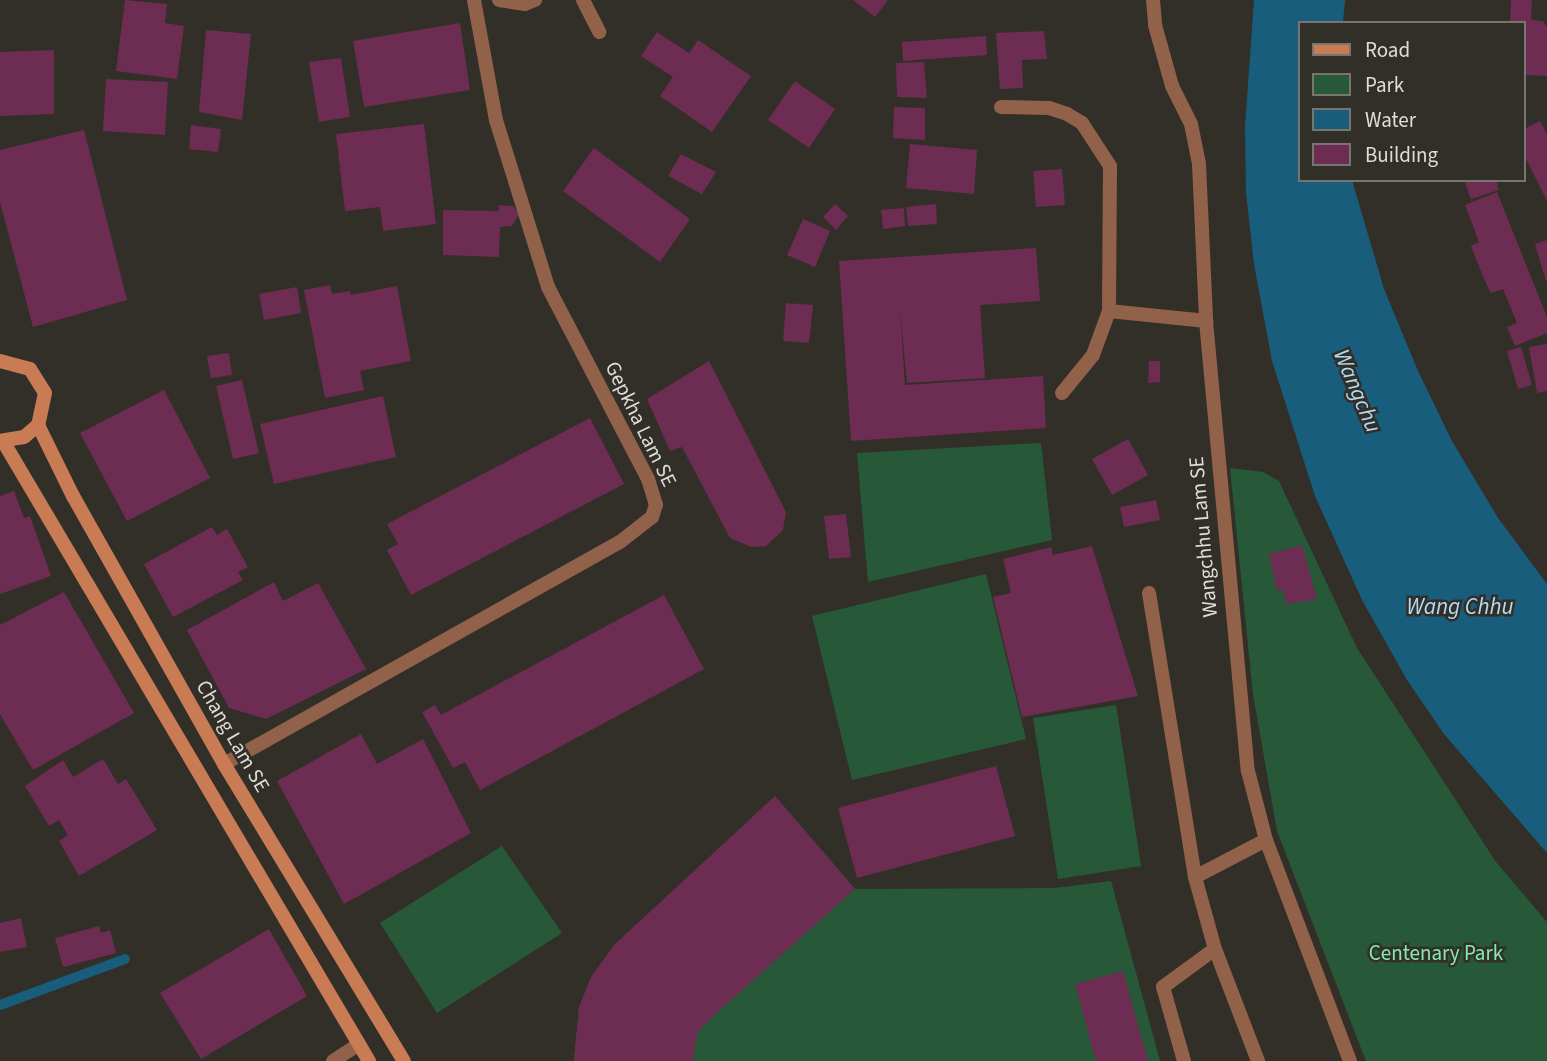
<!DOCTYPE html>
<html>
<head>
<meta charset="utf-8">
<style>
  body { margin:0 }
  #map { position:relative; width:1547px; height:1061px; overflow:hidden; background:#322f29; font-family:"Source Sans 3",sans-serif }
  div>[style] { position:absolute }
  .green>* { inset:0; background:#275939 }
  .water>* { inset:0; background:#185d7c }
  .stream>* { height:10px; margin:-5px; padding:0 5px; transform-origin:5px; border-radius:5px; background:#185d7c }
  .building>* { inset:0; background:#6d2c52 }
  .service>* { height:14px; margin:-7px; padding:0 7px; transform-origin:7px; border-radius:7px; background:#926149 }
  .minor>* { height:14px; margin:-7px; padding:0 7px; transform-origin:7px; border-radius:7px; background:#926149 }
  .tertiary>* { height:14px; margin:-7px; padding:0 7px; transform-origin:7px; border-radius:7px; background:#926149 }
  .secondary>* { height:14px; margin:-7px; padding:0 7px; transform-origin:7px; border-radius:7px; background:#c97c54 }
  span { translate:-50% -50%; white-space:nowrap; text-align:center; line-height:1.15; -webkit-text-stroke:5px #322f29; paint-order:stroke }
  .street-label { font-size:21px; color:#dfddd9 }
  .park-label { font-size:21px; color:#86eba8 }
  .water-label { font-size:23px; color:#b3dcf3; font-style:italic }
  .legend { position:absolute; left:1298px; top:21px; width:228px; height:161px; box-sizing:border-box; background:#322f29; border:2px solid #77756f; margin:0; padding:9px 12px; list-style:none; font-size:21px; color:#dfddd9 }
  .legend li { display:flex; align-items:center; gap:14px; height:35px }
  .legend b { width:35px; border:2px solid #77756f }
</style>
</head>
<body>
<div id="map">
  <div class="green">
    <div style="clip-path:polygon(1041px 443px,1052px 540px,868px 582px,857px 453px)"></div>
    <div style="clip-path:polygon(1230px 468px,1263px 472px,1279px 481px,1357px 648px,1496px 862px,1547px 922px,1547px 1061px,1366px 1061px,1277px 831px,1253px 694px)"></div>
    <div style="clip-path:polygon(986px 574px,1026px 739px,852px 780px,812px 616px)"></div>
    <div style="clip-path:polygon(1116px 705px,1141px 866px,1058px 879px,1033px 718px)"></div>
    <div style="clip-path:polygon(775px 796px,855px 889px,1055px 888px,1111px 881px,1160px 1061px,574px 1061px,579px 1007px,641px 921px)"></div>
    <div style="clip-path:polygon(502px 846px,562px 933px,437px 1013px,380px 923px)"></div>
  </div>
  <div class="water">
    <div style="clip-path:polygon(1254px 0,1345px 0,1343px 23px,1300px 23px,1300px 180px,1352px 180px,1384px 289px,1418px 371px,1452px 441px,1498px 518px,1547px 584px,1547px 853px,1444px 734px,1407px 680px,1362px 600px,1315px 496px,1272px 361px,1254px 264px,1246px 192px,1245px 126px)"></div>
  </div>
  <div class="stream">
    <div style="left:0;top:1005px;width:133px;rotate:-20.2deg"></div>
  </div>
  <div class="building">
    <div style="clip-path:polygon(125px 0,167px 4px,165px 23px,184px 26px,177px 79px,116px 71px)"></div>
    <div style="clip-path:polygon(853px 0,888px 0,875px 17px)"></div>
    <div style="clip-path:polygon(1511px 0,1532px 0,1531px 20px,1543px 21px,1547px 27px,1547px 76px,1524px 75px,1524px 23px,1510px 23px)"></div>
    <div style="clip-path:polygon(460px 23px,470px 90px,364px 107px,353px 41px)"></div>
    <div style="clip-path:polygon(206px 30px,251px 34px,242px 120px,199px 112px)"></div>
    <div style="clip-path:polygon(1044px 31px,1047px 59px,1022px 60px,1023px 88px,1000px 89px,996px 33px)"></div>
    <div style="clip-path:polygon(657px 32px,689px 53px,698px 40px,751px 76px,712px 132px,660px 96px,673px 77px,641px 56px)"></div>
    <div style="clip-path:polygon(986px 36px,987px 55px,903px 61px,902px 42px)"></div>
    <div style="clip-path:polygon(54px 50px,54px 114px,0 116px,0 52px)"></div>
    <div style="clip-path:polygon(341px 58px,350px 117px,319px 122px,309px 62px)"></div>
    <div style="clip-path:polygon(924px 62px,927px 98px,897px 97px,896px 63px)"></div>
    <div style="clip-path:polygon(106px 79px,168px 82px,165px 135px,103px 131px)"></div>
    <div style="clip-path:polygon(795px 81px,835px 109px,809px 148px,768px 120px)"></div>
    <div style="clip-path:polygon(894px 107px,925px 108px,925px 140px,893px 138px)"></div>
    <div style="clip-path:polygon(1540px 121px,1547px 134px,1547px 201px,1524px 155px,1524px 129px)"></div>
    <div style="clip-path:polygon(424px 124px,436px 224px,383px 231px,380px 207px,345px 211px,336px 134px)"></div>
    <div style="clip-path:polygon(191px 125px,221px 129px,218px 152px,189px 149px)"></div>
    <div style="clip-path:polygon(84px 130px,127px 300px,33px 327px,0 202px,0 150px)"></div>
    <div style="clip-path:polygon(910px 144px,977px 150px,974px 194px,906px 188px)"></div>
    <div style="clip-path:polygon(594px 148px,690px 219px,660px 262px,563px 191px)"></div>
    <div style="clip-path:polygon(681px 154px,716px 172px,702px 194px,668px 176px)"></div>
    <div style="clip-path:polygon(1062px 169px,1065px 205px,1036px 207px,1033px 171px)"></div>
    <div style="clip-path:polygon(1464px 180px,1496px 180px,1499px 190px,1471px 199px)"></div>
    <div style="clip-path:polygon(1497px 192px,1547px 317px,1547px 333px,1515px 346px,1507px 327px,1517px 323px,1503px 289px,1491px 293px,1484px 279px,1471px 246px,1479px 242px,1465px 205px)"></div>
    <div style="clip-path:polygon(835px 204px,848px 216px,836px 230px,823px 217px)"></div>
    <div style="clip-path:polygon(936px 204px,937px 224px,908px 226px,906px 207px)"></div>
    <div style="clip-path:polygon(499px 205px,513px 206px,519px 214px,512px 226px,500px 227px,499px 257px,443px 255px,443px 210px,499px 211px)"></div>
    <div style="clip-path:polygon(904px 208px,905px 226px,883px 229px,881px 210px)"></div>
    <div style="clip-path:polygon(803px 219px,830px 231px,815px 267px,787px 255px)"></div>
    <div style="clip-path:polygon(1547px 240px,1547px 281px,1546px 281px,1535px 244px)"></div>
    <div style="clip-path:polygon(1036px 248px,1040px 301px,980px 305px,985px 378px,907px 383px,900px 310px,905px 385px,1043px 376px,1046px 428px,851px 441px,839px 261px)"></div>
    <div style="clip-path:polygon(330px 285px,332px 294px,350px 291px,351px 295px,397px 286px,411px 361px,360px 371px,364px 390px,325px 398px,304px 290px)"></div>
    <div style="clip-path:polygon(297px 287px,301px 313px,264px 320px,259px 294px)"></div>
    <div style="clip-path:polygon(786px 303px,813px 305px,809px 343px,783px 341px)"></div>
    <div style="clip-path:polygon(1547px 344px,1547px 391px,1537px 393px,1529px 347px)"></div>
    <div style="clip-path:polygon(1521px 347px,1532px 385px,1518px 389px,1507px 351px)"></div>
    <div style="clip-path:polygon(229px 353px,232px 375px,211px 378px,207px 356px)"></div>
    <div style="clip-path:polygon(709px 361px,786px 512px,783px 530px,766px 546px,751px 547px,730px 538px,682px 447px,670px 451px,647px 399px)"></div>
    <div style="clip-path:polygon(1149px 361px,1160px 361px,1160px 382px,1148px 383px)"></div>
    <div style="clip-path:polygon(242px 380px,259px 453px,233px 459px,216px 386px)"></div>
    <div style="clip-path:polygon(164px 390px,210px 478px,127px 521px,80px 433px)"></div>
    <div style="clip-path:polygon(383px 396px,396px 457px,274px 484px,260px 424px)"></div>
    <div style="clip-path:polygon(590px 418px,624px 484px,411px 595px,387px 550px,398px 544px,387px 524px)"></div>
    <div style="clip-path:polygon(1128px 439px,1148px 475px,1112px 495px,1092px 459px)"></div>
    <div style="clip-path:polygon(14px 491px,24px 518px,30px 516px,51px 576px,0 594px,0 496px)"></div>
    <div style="clip-path:polygon(1156px 500px,1160px 520px,1124px 527px,1120px 507px)"></div>
    <div style="clip-path:polygon(846px 514px,851px 557px,829px 559px,824px 516px)"></div>
    <div style="clip-path:polygon(212px 527px,217px 535px,227px 529px,248px 567px,238px 572px,243px 580px,173px 617px,144px 564px)"></div>
    <div style="clip-path:polygon(1302px 545px,1317px 599px,1286px 604px,1283px 590px,1277px 590px,1269px 554px)"></div>
    <div style="clip-path:polygon(1092px 546px,1138px 696px,1022px 717px,993px 597px,1011px 593px,1003px 559px,1051px 547px,1053px 555px)"></div>
    <div style="clip-path:polygon(274px 582px,283px 601px,318px 583px,366px 669px,266px 719px,229px 708px,187px 630px)"></div>
    <div style="clip-path:polygon(64px 592px,134px 713px,33px 770px,0 714px,0 625px)"></div>
    <div style="clip-path:polygon(664px 595px,704px 669px,480px 790px,465px 762px,453px 768px,422px 712px,435px 705px,441px 715px)"></div>
    <div style="clip-path:polygon(361px 734px,377px 764px,423px 739px,471px 833px,344px 904px,277px 781px)"></div>
    <div style="clip-path:polygon(103px 759px,118px 784px,126px 779px,157px 830px,79px 876px,59px 841px,68px 835px,59px 820px,49px 826px,25px 786px,63px 760px,73px 777px)"></div>
    <div style="clip-path:polygon(996px 766px,1015px 836px,857px 878px,838px 808px)"></div>
    <div style="clip-path:polygon(775px 796px,855px 889px,712px 1017px,697px 1033px,693px 1061px,574px 1061px,579px 1007px,591px 977px,614px 945px)"></div>
    <div style="clip-path:polygon(21px 918px,27px 947px,0 952px,0 923px)"></div>
    <div style="clip-path:polygon(99px 926px,101px 933px,110px 930px,116px 953px,63px 967px,55px 938px)"></div>
    <div style="clip-path:polygon(269px 929px,307px 996px,201px 1059px,160px 993px)"></div>
    <div style="clip-path:polygon(1123px 971px,1148px 1061px,1096px 1061px,1075px 984px)"></div>
  </div>
  <div class="service">
    <div style="left:499px;top:0;width:26px;rotate:9deg"></div>
    <div style="left:525px;top:4px;width:11px;rotate:-22deg"></div>
    <div style="left:583px;top:0;width:36px;rotate:63deg"></div>
    <div style="left:1001px;top:107px;width:48px;rotate:1.2deg"></div>
    <div style="left:1049px;top:108px;width:19px;rotate:18deg"></div>
    <div style="left:1067px;top:114px;width:17px;rotate:31deg"></div>
    <div style="left:1082px;top:123px;width:51px;rotate:56.9deg"></div>
    <div style="left:1110px;top:166px;width:145px;rotate:90.4deg"></div>
    <div style="left:1109px;top:311px;width:47px;rotate:110deg"></div>
    <div style="left:1093px;top:355px;width:49px;rotate:129.2deg"></div>
    <div style="left:1109px;top:311px;width:98px;rotate:5.9deg"></div>
    <div style="left:1149px;top:593px;width:288px;rotate:80.8deg"></div>
    <div style="left:1195px;top:877px;width:75px;rotate:74.5deg"></div>
    <div style="left:1215px;top:949px;width:120px;rotate:69deg"></div>
    <div style="left:1195px;top:877px;width:80px;rotate:-27.5deg"></div>
    <div style="left:333px;top:1061px;width:31px;rotate:-33deg"></div>
    <div style="left:1184px;top:1061px;width:77px;rotate:-105.8deg"></div>
    <div style="left:1163px;top:987px;width:64px;rotate:-36.2deg"></div>
  </div>
  <div class="minor">
    <div style="left:224px;top:764px;width:454px;rotate:-29.3deg"></div>
    <div style="left:620px;top:542px;width:41px;rotate:-38deg"></div>
    <div style="left:652px;top:517px;width:13px;rotate:-72deg"></div>
    <div style="left:656px;top:505px;width:27px;rotate:-107deg"></div>
    <div style="left:648px;top:479px;width:216px;rotate:-117.5deg"></div>
    <div style="left:548px;top:287px;width:175px;rotate:-107.3deg"></div>
    <div style="left:496px;top:120px;width:122px;rotate:-100.4deg"></div>
  </div>
  <div class="tertiary">
    <div style="left:1153px;top:0;width:25px;rotate:85deg"></div>
    <div style="left:1155px;top:25px;width:63px;rotate:74.4deg"></div>
    <div style="left:1172px;top:86px;width:42px;rotate:63.4deg"></div>
    <div style="left:1191px;top:124px;width:41px;rotate:78.7deg"></div>
    <div style="left:1199px;top:164px;width:157px;rotate:87.4deg"></div>
    <div style="left:1206px;top:321px;width:452px;rotate:84.7deg"></div>
    <div style="left:1248px;top:771px;width:71px;rotate:75.4deg"></div>
    <div style="left:1266px;top:840px;width:236px;rotate:69.2deg"></div>
  </div>
  <div class="secondary">
    <div style="left:0;top:361px;width:31px;rotate:15deg"></div>
    <div style="left:30px;top:369px;width:28px;rotate:58deg"></div>
    <div style="left:45px;top:393px;width:33px;rotate:102deg"></div>
    <div style="left:38px;top:425px;width:18px;rotate:139deg"></div>
    <div style="left:24px;top:437px;width:24px;rotate:171deg"></div>
    <div style="left:38px;top:425px;width:79px;rotate:63.8deg"></div>
    <div style="left:73px;top:496px;width:308px;rotate:60.6deg"></div>
    <div style="left:224px;top:764px;width:347px;rotate:58.8deg"></div>
    <div style="left:3px;top:441px;width:720px;rotate:59.45deg"></div>
  </div>
  <div class="street-label">
    <span style="left:641px;top:424px;rotate:64deg">Gepkha Lam SE</span>
    <span style="left:1203px;top:537px;rotate:-95deg">Wangchhu Lam SE</span>
    <span style="left:233px;top:736px;rotate:60deg">Chang Lam SE</span>
  </div>
  <div class="park-label">
    <span style="left:1436px;top:953px">Centenary Park</span>
  </div>
  <div class="water-label">
    <span style="left:1357px;top:391px;rotate:67deg">Wangchu</span>
    <span style="left:1460px;top:607px">Wang Chhu</span>
  </div>
  <ul class="legend">
  <li><b style="height:9px;background:#c97c54"></b>Road</li>
  <li><b style="height:19px;background:#275939"></b>Park</li>
  <li><b style="height:19px;background:#185d7c"></b>Water</li>
  <li><b style="height:19px;background:#6d2c52"></b>Building</li>
  </ul>
</div>
</body>
</html>
